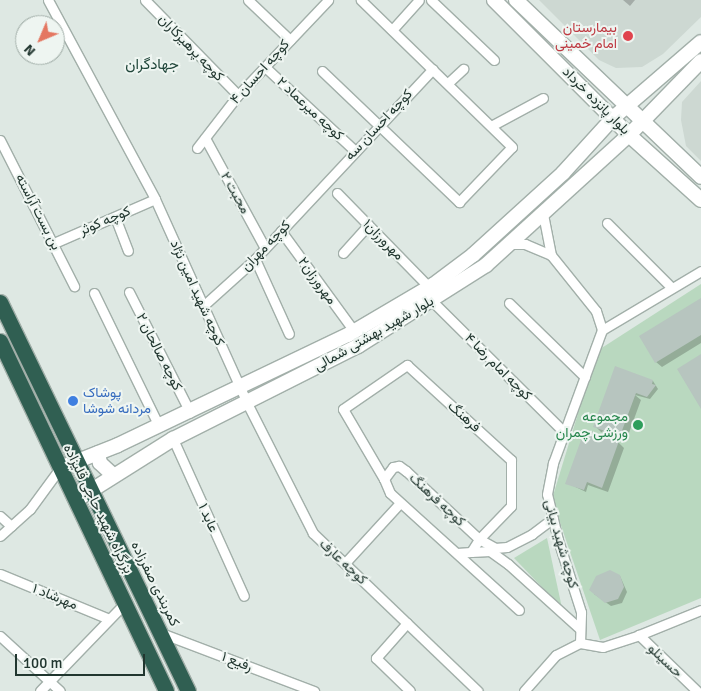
<!DOCTYPE html>
<html>
<head>
<meta charset="utf-8">
<style>
  body { margin:0 }
  #map { position:relative; width:701px; height:691px; overflow:hidden; background:#dee8e3; font-family:Signika,Vazirmatn,sans-serif }
  div>[style] { position:absolute }
  .built>* { inset:0; background:#cdd8d2 }
  .green>* { inset:0; background:#b9d8bf }
  .shadow>* { inset:0; background:#0003 }
  .building>* { inset:0; background:#b7c5bf }
  .roads { filter:drop-shadow(1px 0 #a2afa9) drop-shadow(-1px 0 #a2afa9) drop-shadow(0 1px #a2afa9) drop-shadow(0 -1px #a2afa9) }
  .street>* { height:9px; margin:-4.5px; padding:0 4.5px; transform-origin:4.5px; border-radius:4.5px; background:#fff }
  .secondary>* { height:14px; margin:-7px; padding:0 7px; transform-origin:7px; border-radius:7px; background:#fff }
  .highway>* { height:15px; margin:-7.5px; padding:0 7.5px; transform-origin:7.5px; border-radius:7.5px; background:#305f52 }
  .dots>* { width:14px; height:14px; translate:-50% -50%; box-sizing:border-box; border:2px solid #eef5f1; border-radius:50% }
  span { translate:-50% -50%; white-space:nowrap; text-align:center; line-height:1.15; -webkit-text-stroke:4px #eef5f1; paint-order:stroke }
  .health-label { font-size:14px; color:#be3a42 }
  .right { translate:-100% -50%; text-align:right }
  .street-label { font-size:14px; color:#21362f }
  .shop-label { font-size:14px; color:#366cbe }
  .left { translate:0 -50%; text-align:left }
  .leisure-label { font-size:14px; color:#27864d }
  .neighbourhood-label { font-size:15px; color:#20463a }
  .north { position:absolute; left:15px; top:15px; width:50px; height:50px; box-sizing:border-box; background:#eef5f1; border:1px solid #9ca9a3; border-radius:50%; rotate:225deg; font-size:14px; font-weight:700; line-height:20px; text-align:center; color:#21362f }
  .north::after { content:''; display:block; margin:auto; width:18px; height:22px; background:#e47761; clip-path:polygon(50% 0,100% 100%,50% 72%,0 100%) }
  .scale { position:absolute; left:15px; top:654px; width:130px; height:22px; box-sizing:border-box; border:2px solid #21362f; border-top:0; padding-left:6px; font-size:15px; line-height:18px; white-space:nowrap; color:#21362f; -webkit-text-stroke:4px #eef5f1; paint-order:stroke }
</style>
</head>
<body>
<div id="map">
  <div class="built">
    <div style="clip-path:polygon(539px 0,701px 0,701px 17px,663px 54px,642px 67px,616px 68px,599px 60px)"></div>
    <div style="clip-path:polygon(701px 81px,701px 161px,686px 146px,681px 120px,682px 102px)"></div>
  </div>
  <div class="green">
    <div style="clip-path:polygon(701px 284px,701px 598px,600px 640px,552px 499px,597px 351px)"></div>
    <div style="clip-path:polygon(547px 538px,562px 608px,514px 558px)"></div>
  </div>
  <div class="shadow">
    <div style="clip-path:polygon(623px 0,635px 0,630px 6px)"></div>
    <div style="clip-path:polygon(701px 299px,701px 343px,662px 367px,656px 362px)"></div>
    <div style="clip-path:polygon(616px 368px,653px 381px,658px 389px,650px 399px,635px 395px,641px 400px,626px 441px,601px 432px,595px 426px)"></div>
    <div style="clip-path:polygon(618px 442px,624px 448px,608px 492px,588px 485px,586px 492px,567px 483px)"></div>
    <div style="clip-path:polygon(620px 576px,627px 592px,622px 603px,611px 606px,594px 594px)"></div>
  </div>
  <div class="building">
    <div style="clip-path:polygon(701px 298px,701px 335px,655px 363px,639px 336px)"></div>
    <div style="clip-path:polygon(701px 354px,701px 409px,677px 369px)"></div>
    <div style="clip-path:polygon(615px 366px,653px 380px,652px 384px,656px 385px,647px 397px,636px 393px,620px 436px,593px 427px)"></div>
    <div style="clip-path:polygon(585px 429px,619px 441px,602px 488px,587px 482px,584px 490px,565px 484px)"></div>
    <div style="clip-path:polygon(610px 570px,620px 575px,624px 587px,618px 599px,605px 603px,589px 590px,596px 576px)"></div>
  </div>
  <div class="roads">
    <div class="street">
      <div style="left:48px;top:0;width:226px;rotate:61.7deg"></div>
      <div style="left:155px;top:199px;width:224px;rotate:65.7deg"></div>
      <div style="left:247px;top:403px;width:146px;rotate:63.1deg"></div>
      <div style="left:313px;top:533px;width:228px;rotate:43.8deg"></div>
      <div style="left:145px;top:0;width:133px;rotate:45.6deg"></div>
      <div style="left:248px;top:0;width:58px;rotate:43.6deg"></div>
      <div style="left:431px;top:0;width:87px;rotate:43.6deg"></div>
      <div style="left:392px;top:30px;width:40px;rotate:-48deg"></div>
      <div style="left:265px;top:67px;width:123px;rotate:43deg"></div>
      <div style="left:322px;top:71px;width:190px;rotate:43.7deg"></div>
      <div style="left:459px;top:202px;width:76px;rotate:-46.1deg"></div>
      <div style="left:512px;top:147px;width:211px;rotate:-135.8deg"></div>
      <div style="left:448px;top:83px;width:21px;rotate:-43deg"></div>
      <div style="left:491px;top:126px;width:59px;rotate:-28.3deg"></div>
      <div style="left:205px;top:138px;width:125px;rotate:61.4deg"></div>
      <div style="left:0;top:140px;width:164px;rotate:63.1deg"></div>
      <div style="left:197px;top:148px;width:67px;rotate:-52.3deg"></div>
      <div style="left:238px;top:95px;width:131px;rotate:-46.5deg"></div>
      <div style="left:337px;top:193px;width:132px;rotate:45.6deg"></div>
      <div style="left:543px;top:214px;width:42px;rotate:79deg"></div>
      <div style="left:551px;top:255px;width:72px;rotate:51.2deg"></div>
      <div style="left:596px;top:311px;width:20px;rotate:72deg"></div>
      <div style="left:115px;top:217px;width:36px;rotate:69deg"></div>
      <div style="left:607px;top:223px;width:91px;rotate:45deg"></div>
      <div style="left:281px;top:231px;width:124px;rotate:53.9deg"></div>
      <div style="left:54px;top:243px;width:110px;rotate:-23.5deg"></div>
      <div style="left:509px;top:244px;width:16px"></div>
      <div style="left:525px;top:244px;width:28px;rotate:23deg"></div>
      <div style="left:343px;top:253px;width:38px;rotate:-48deg"></div>
      <div style="left:255px;top:259px;width:82px;rotate:65.6deg"></div>
      <div style="left:129px;top:292px;width:135px;rotate:63.1deg"></div>
      <div style="left:94px;top:293px;width:148px;rotate:64deg"></div>
      <div style="left:432px;top:301px;width:186px;rotate:44.8deg"></div>
      <div style="left:509px;top:303px;width:106px;rotate:44.2deg"></div>
      <div style="left:203px;top:306px;width:70px;rotate:-42.1deg"></div>
      <div style="left:255px;top:259px;width:260px;rotate:-46.9deg"></div>
      <div style="left:173px;top:439px;width:172px;rotate:65.7deg"></div>
      <div style="left:384px;top:479px;width:81px;rotate:-120.4deg"></div>
      <div style="left:343px;top:409px;width:78px;rotate:-34.5deg"></div>
      <div style="left:407px;top:365px;width:141px;rotate:42.4deg"></div>
      <div style="left:511px;top:460px;width:46px;rotate:90deg"></div>
      <div style="left:511px;top:506px;width:46px;rotate:134.1deg"></div>
      <div style="left:479px;top:539px;width:18px;rotate:29deg"></div>
      <div style="left:495px;top:548px;width:12px;rotate:-5deg"></div>
      <div style="left:507px;top:547px;width:28px;rotate:-27deg"></div>
      <div style="left:532px;top:534px;width:26px;rotate:-37deg"></div>
      <div style="left:0;top:516px;width:15px;rotate:42deg"></div>
      <div style="left:0;top:536px;width:40px;rotate:-42deg"></div>
      <div style="left:30px;top:509px;width:51px;rotate:-53.8deg"></div>
      <div style="left:471px;top:552px;width:19px;rotate:-3deg"></div>
      <div style="left:490px;top:551px;width:22px;rotate:36deg"></div>
      <div style="left:508px;top:564px;width:97px;rotate:42.1deg"></div>
      <div style="left:457px;top:553px;width:14px;rotate:-4deg"></div>
      <div style="left:471px;top:552px;width:15px;rotate:-58deg"></div>
      <div style="left:479px;top:539px;width:100px;rotate:-137deg"></div>
      <div style="left:406px;top:471px;width:9px;rotate:-144deg"></div>
      <div style="left:399px;top:466px;width:6px;rotate:171deg"></div>
      <div style="left:393px;top:467px;width:15px;rotate:127deg"></div>
      <div style="left:384px;top:479px;width:15px;rotate:67deg"></div>
      <div style="left:390px;top:493px;width:174px;rotate:42.2deg"></div>
      <div style="left:345px;top:563px;width:81px;rotate:-47.5deg"></div>
      <div style="left:0;top:574px;width:118px;rotate:22.4deg"></div>
      <div style="left:407px;top:623px;width:47px;rotate:131.5deg"></div>
      <div style="left:376px;top:658px;width:47px;rotate:44.1deg"></div>
      <div style="left:161px;top:633px;width:164px;rotate:20.8deg"></div>
      <div style="left:0;top:636px;width:81px;rotate:42.5deg"></div>
      <div style="left:580px;top:643px;width:31px;rotate:-88deg"></div>
      <div style="left:581px;top:612px;width:76px;rotate:-107.7deg"></div>
      <div style="left:558px;top:540px;width:47px;rotate:-103.4deg"></div>
      <div style="left:547px;top:494px;width:32px;rotate:-79deg"></div>
      <div style="left:553px;top:463px;width:142px;rotate:-69.8deg"></div>
      <div style="left:602px;top:330px;width:115px;rotate:-30.8deg"></div>
      <div style="left:40px;top:691px;width:124px;rotate:-46deg"></div>
      <div style="left:524px;top:691px;width:48px;rotate:-48.4deg"></div>
      <div style="left:556px;top:655px;width:27px;rotate:-27deg"></div>
      <div style="left:580px;top:643px;width:23px;rotate:10deg"></div>
      <div style="left:603px;top:647px;width:38px;rotate:-18deg"></div>
      <div style="left:697px;top:691px;width:81px;rotate:-136deg"></div>
      <div style="left:639px;top:635px;width:67px;rotate:-22deg"></div>
    </div>
    <div class="secondary">
      <div style="left:494px;top:0;width:191px;rotate:45deg"></div>
      <div style="left:629px;top:135px;width:97px;rotate:42.1deg"></div>
      <div style="left:516px;top:0;width:256px;rotate:43.7deg"></div>
      <div style="left:98px;top:453px;width:10px;rotate:79deg"></div>
      <div style="left:100px;top:463px;width:16px;rotate:43deg"></div>
      <div style="left:60px;top:468px;width:62px;rotate:-21.6deg"></div>
      <div style="left:118px;top:445px;width:255px;rotate:-25.6deg"></div>
      <div style="left:348px;top:335px;width:99px;rotate:-30.5deg"></div>
      <div style="left:433px;top:285px;width:50px;rotate:-36.9deg"></div>
      <div style="left:473px;top:255px;width:122px;rotate:-42.3deg"></div>
      <div style="left:563px;top:173px;width:74px;rotate:-47.7deg"></div>
      <div style="left:613px;top:118px;width:116px;rotate:-40.8deg"></div>
      <div style="left:76px;top:500px;width:115px;rotate:-32.2deg"></div>
      <div style="left:173px;top:439px;width:207px;rotate:-26.7deg"></div>
      <div style="left:358px;top:346px;width:151px;rotate:-32.3deg"></div>
      <div style="left:486px;top:265px;width:193px;rotate:-42.3deg"></div>
      <div style="left:629px;top:135px;width:103px;rotate:-45.8deg"></div>
    </div>
    <div class="highway">
      <div style="left:0;top:302px;width:432px;rotate:64.2deg"></div>
      <div style="left:0;top:341px;width:387px;rotate:64.6deg"></div>
    </div>
  </div>
  <div class="dots">
    <div style="left:628px;top:36px;background:#e0444e"></div>
    <div style="left:73px;top:401px;background:#3f7fe0"></div>
    <div style="left:638px;top:425px;background:#2e9e5b"></div>
  </div>
  <div class="health-label">
    <span class="right" style="left:617px;top:36px">بیمارستان<br>امام خمینی</span>
  </div>
  <div class="street-label">
    <span style="left:191px;top:48px;rotate:46deg">کوچه پرهیزکاران</span>
    <span style="left:260px;top:72px;rotate:-48deg">کوچه احسان ۴</span>
    <span style="left:596px;top:101px;rotate:45deg">بلوار پانزده خرداد</span>
    <span style="left:310px;top:109px;rotate:43deg">کوچه میرعماد ۲</span>
    <span style="left:379px;top:125px;rotate:-47deg">کوچه احسان سه</span>
    <span style="left:235px;top:193px;rotate:61deg">محبت ۲</span>
    <span style="left:38px;top:212px;rotate:63deg">بن بست آراسته</span>
    <span style="left:105px;top:221px;rotate:-23deg">کوچه کوثر</span>
    <span style="left:383px;top:240px;rotate:45deg">مهرورزان۱</span>
    <span style="left:266px;top:246px;rotate:-46deg">کوچه مهران</span>
    <span style="left:317px;top:281px;rotate:54deg">مهرورزان۲</span>
    <span style="left:197px;top:293px;rotate:66deg">کوچه شهید امین نژاد</span>
    <span style="left:374px;top:334px;rotate:-30deg">بلوار شهید بهشتی شمالی</span>
    <span style="left:159px;top:352px;rotate:63deg">کوچه صالحان ۲</span>
    <span style="left:498px;top:367px;rotate:45deg">کوچه امام رضا ۴</span>
    <span style="left:464px;top:417px;rotate:42deg">فرهنگ</span>
    <span style="left:437px;top:500px;rotate:43deg">کوچه فرهنگ</span>
    <span style="left:98px;top:509px;rotate:64deg">بزرگراه شهید حاجی قلیزاده</span>
    <span style="left:208px;top:518px;rotate:66deg">عابد ۱</span>
    <span style="left:561px;top:544px;rotate:74deg">کوچه شهید بیانی</span>
    <span style="left:343px;top:562px;rotate:43deg">کوچه عارف</span>
    <span style="left:155px;top:584px;rotate:64deg">کمربندی صفرزاده</span>
    <span style="left:55px;top:597px;rotate:22deg">مهرشاد ۱</span>
    <span style="left:665px;top:661px;rotate:44deg">حسینلو</span>
    <span style="left:237px;top:662px;rotate:21deg">رفیع ۱</span>
  </div>
  <div class="shop-label">
    <span class="left" style="left:83px;top:401px">پوشاک<br>مردانه شوشا</span>
  </div>
  <div class="leisure-label">
    <span class="right" style="left:628px;top:425px">مجموعه<br>ورزشی چمران</span>
  </div>
  <div class="neighbourhood-label">
    <span style="left:152px;top:65px">جهادگران</span>
  </div>
  <div class="north">N</div>
  <div class="scale">100 m</div>
</div>
</body>
</html>
